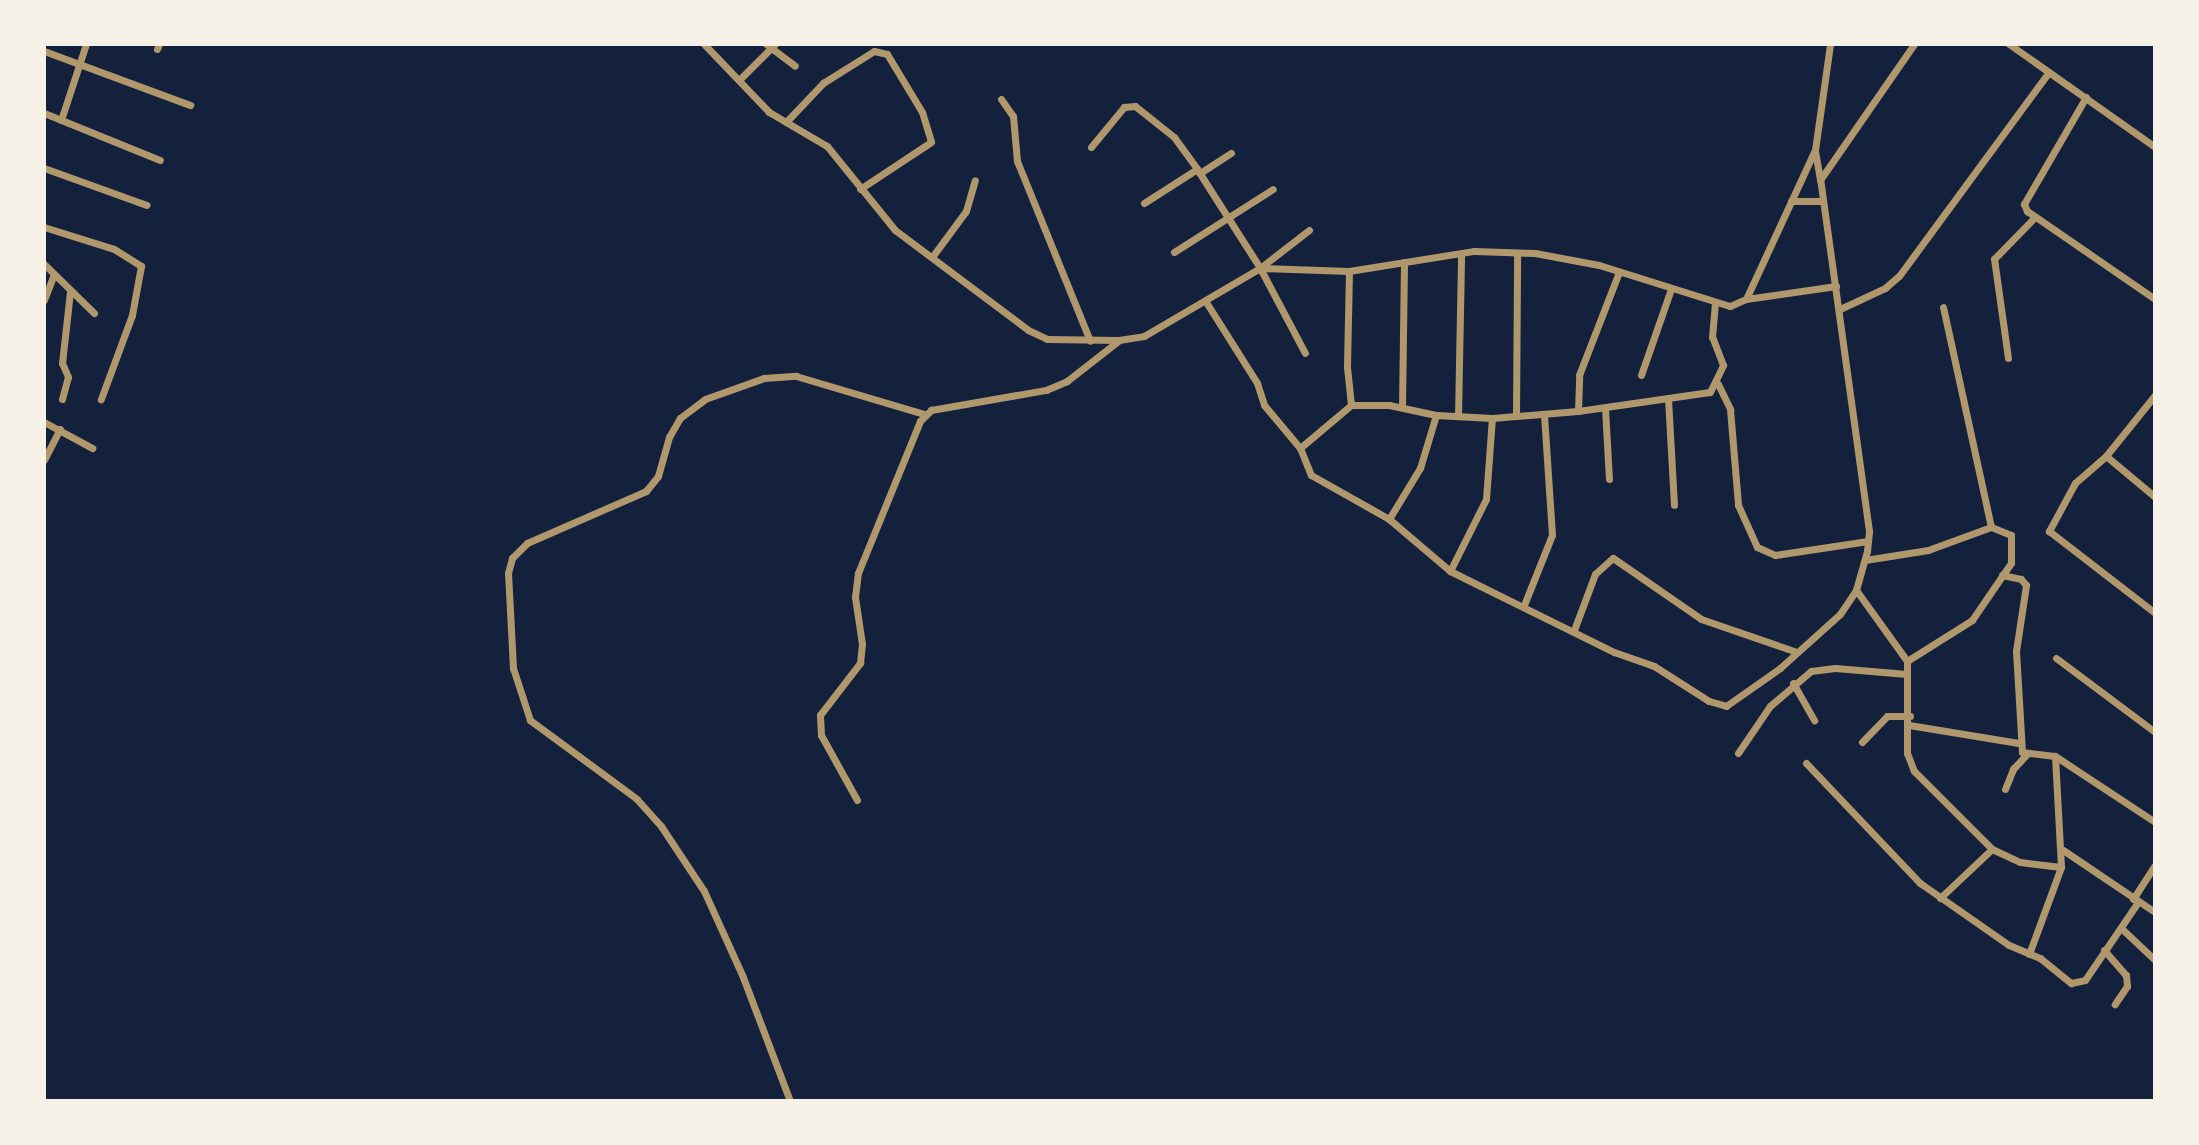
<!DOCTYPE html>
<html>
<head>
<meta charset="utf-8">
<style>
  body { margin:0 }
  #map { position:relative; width:2199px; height:1145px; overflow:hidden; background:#14213d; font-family:Quicksand,sans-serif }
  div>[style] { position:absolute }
  .minor>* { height:7px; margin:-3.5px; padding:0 3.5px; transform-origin:3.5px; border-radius:3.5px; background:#b1986c }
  span { translate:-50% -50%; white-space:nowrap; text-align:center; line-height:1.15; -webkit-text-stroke:5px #f6f1e7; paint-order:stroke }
  .frame { position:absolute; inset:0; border:46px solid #f6f1e7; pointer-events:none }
</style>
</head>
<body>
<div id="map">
  <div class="minor">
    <div style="left:704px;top:44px;width:94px;rotate:46.3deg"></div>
    <div style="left:769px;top:112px;width:67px;rotate:30.4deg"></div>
    <div style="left:827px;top:146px;width:108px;rotate:51deg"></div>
    <div style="left:895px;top:230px;width:166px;rotate:36.9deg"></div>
    <div style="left:1028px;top:330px;width:21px;rotate:25deg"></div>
    <div style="left:1047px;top:339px;width:72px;rotate:0.8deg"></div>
    <div style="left:1119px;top:340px;width:25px;rotate:-9deg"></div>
    <div style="left:1144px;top:336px;width:134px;rotate:-30.4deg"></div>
    <div style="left:1260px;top:268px;width:62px;rotate:-37.8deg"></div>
    <div style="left:766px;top:44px;width:36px;rotate:37deg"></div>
    <div style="left:2009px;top:44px;width:179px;rotate:35.2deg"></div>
    <div style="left:157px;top:49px;width:5px;rotate:-68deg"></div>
    <div style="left:44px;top:51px;width:156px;rotate:20.3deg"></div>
    <div style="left:739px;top:80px;width:51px;rotate:-45deg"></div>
    <div style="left:2086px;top:97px;width:124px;rotate:120.1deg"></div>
    <div style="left:2024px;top:204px;width:8px;rotate:67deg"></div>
    <div style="left:2027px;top:211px;width:155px;rotate:34.5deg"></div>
    <div style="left:1001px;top:99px;width:21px;rotate:55deg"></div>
    <div style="left:1013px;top:116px;width:45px;rotate:84.9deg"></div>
    <div style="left:1017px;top:161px;width:194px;rotate:67.9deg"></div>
    <div style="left:44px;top:113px;width:125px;rotate:22.1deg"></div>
    <div style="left:61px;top:120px;width:80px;rotate:-71.8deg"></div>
    <div style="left:786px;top:122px;width:54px;rotate:-46.5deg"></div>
    <div style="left:823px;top:83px;width:60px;rotate:-32.1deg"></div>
    <div style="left:874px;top:51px;width:13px;rotate:13deg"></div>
    <div style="left:887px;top:54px;width:68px;rotate:58.9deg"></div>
    <div style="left:922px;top:112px;width:31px;rotate:73deg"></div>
    <div style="left:931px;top:142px;width:85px;rotate:146.5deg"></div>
    <div style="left:1091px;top:147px;width:52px;rotate:-50.5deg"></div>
    <div style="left:1124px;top:107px;width:11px;rotate:-5deg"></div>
    <div style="left:1135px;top:106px;width:50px;rotate:38.5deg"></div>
    <div style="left:1174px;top:137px;width:39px;rotate:54deg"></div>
    <div style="left:1815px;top:151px;width:29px;rotate:80deg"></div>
    <div style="left:44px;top:168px;width:109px;rotate:19.8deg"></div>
    <div style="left:1200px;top:173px;width:37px;rotate:-33deg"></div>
    <div style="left:1791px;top:201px;width:32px"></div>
    <div style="left:1144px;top:203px;width:63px;rotate:-32.7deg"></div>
    <div style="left:1197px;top:169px;width:117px;rotate:57.5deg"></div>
    <div style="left:1260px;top:268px;width:89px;rotate:1.9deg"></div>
    <div style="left:1349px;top:271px;width:127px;rotate:-9.1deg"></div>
    <div style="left:1474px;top:251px;width:61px;rotate:1.9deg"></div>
    <div style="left:1535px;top:253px;width:65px;rotate:10.6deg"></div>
    <div style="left:1599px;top:265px;width:137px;rotate:17.4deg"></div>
    <div style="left:1730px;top:306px;width:17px;rotate:-24deg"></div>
    <div style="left:1746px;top:299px;width:164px;rotate:-65.2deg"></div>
    <div style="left:1815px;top:150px;width:107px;rotate:-81.9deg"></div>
    <div style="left:44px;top:227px;width:73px;rotate:17.4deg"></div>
    <div style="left:114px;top:249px;width:32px;rotate:32deg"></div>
    <div style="left:141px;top:266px;width:50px;rotate:100.4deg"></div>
    <div style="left:132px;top:315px;width:90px;rotate:110.3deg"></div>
    <div style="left:1174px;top:252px;width:117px;rotate:-32.5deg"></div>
    <div style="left:932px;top:257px;width:57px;rotate:-53.5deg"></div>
    <div style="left:966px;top:211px;width:32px;rotate:-74deg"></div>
    <div style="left:44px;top:264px;width:70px;rotate:44.4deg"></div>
    <div style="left:1260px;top:268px;width:96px;rotate:62.1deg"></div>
    <div style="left:1349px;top:271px;width:96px;rotate:91.2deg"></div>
    <div style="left:1347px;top:367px;width:38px;rotate:84deg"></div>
    <div style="left:1351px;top:405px;width:38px"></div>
    <div style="left:1389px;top:405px;width:48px;rotate:12deg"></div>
    <div style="left:1436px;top:415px;width:56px;rotate:3.1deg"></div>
    <div style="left:1492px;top:418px;width:86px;rotate:-4.7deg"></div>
    <div style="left:1578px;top:411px;width:133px;rotate:-8.2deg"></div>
    <div style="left:1710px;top:392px;width:30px;rotate:-64deg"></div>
    <div style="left:1723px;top:365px;width:30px;rotate:-111deg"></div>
    <div style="left:1712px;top:337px;width:33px;rotate:-85deg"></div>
    <div style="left:1746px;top:299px;width:91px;rotate:-8.2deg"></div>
    <div style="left:44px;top:300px;width:26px;rotate:-69deg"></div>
    <div style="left:1206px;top:302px;width:96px;rotate:57.8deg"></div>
    <div style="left:1257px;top:383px;width:23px;rotate:72deg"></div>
    <div style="left:1264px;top:405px;width:56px;rotate:50.1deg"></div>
    <div style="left:1300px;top:448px;width:29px;rotate:68deg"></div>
    <div style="left:1311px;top:475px;width:90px;rotate:29.4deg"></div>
    <div style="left:1840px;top:309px;width:50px;rotate:-25deg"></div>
    <div style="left:1885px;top:288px;width:18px;rotate:-41deg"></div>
    <div style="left:1899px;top:276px;width:253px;rotate:-53.7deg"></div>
    <div style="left:2008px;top:358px;width:100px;rotate:-98deg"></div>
    <div style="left:1994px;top:259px;width:59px;rotate:-45.7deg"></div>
    <div style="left:1641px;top:375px;width:91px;rotate:-70.8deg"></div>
    <div style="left:1718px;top:384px;width:28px;rotate:64deg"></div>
    <div style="left:1730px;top:409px;width:96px;rotate:85.2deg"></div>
    <div style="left:1738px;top:505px;width:46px;rotate:65.7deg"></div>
    <div style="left:1757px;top:547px;width:20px;rotate:24deg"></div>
    <div style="left:1775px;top:555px;width:94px;rotate:-8.6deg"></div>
    <div style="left:2155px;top:395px;width:78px;rotate:128.8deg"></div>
    <div style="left:2106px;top:456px;width:41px;rotate:138.9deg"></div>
    <div style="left:2075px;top:483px;width:55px;rotate:118.4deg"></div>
    <div style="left:2049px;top:531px;width:134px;rotate:37.7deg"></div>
    <div style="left:1668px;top:398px;width:107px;rotate:86.8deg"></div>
    <div style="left:62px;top:399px;width:23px;rotate:-75deg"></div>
    <div style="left:68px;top:377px;width:15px;rotate:-113deg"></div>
    <div style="left:62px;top:363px;width:71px;rotate:-83.6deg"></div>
    <div style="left:1402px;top:407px;width:145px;rotate:-89.2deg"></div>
    <div style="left:1605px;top:408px;width:71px;rotate:86.8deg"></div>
    <div style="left:1578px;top:411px;width:36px;rotate:-88deg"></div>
    <div style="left:1579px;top:375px;width:110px;rotate:-68.8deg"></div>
    <div style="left:1436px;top:415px;width:55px;rotate:106.8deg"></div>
    <div style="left:1420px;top:468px;width:60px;rotate:121.3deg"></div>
    <div style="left:1389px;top:519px;width:80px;rotate:40.4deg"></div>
    <div style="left:1450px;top:571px;width:183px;rotate:26.3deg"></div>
    <div style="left:1614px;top:652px;width:42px;rotate:19.3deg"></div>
    <div style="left:1654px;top:666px;width:65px;rotate:32.5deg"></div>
    <div style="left:1709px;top:701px;width:18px;rotate:16deg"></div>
    <div style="left:1726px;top:706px;width:66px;rotate:-35.1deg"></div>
    <div style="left:1780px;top:668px;width:81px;rotate:-42deg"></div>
    <div style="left:1840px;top:614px;width:29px;rotate:-56deg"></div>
    <div style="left:1856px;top:590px;width:41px;rotate:-74.2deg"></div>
    <div style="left:1867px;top:551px;width:20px;rotate:-84deg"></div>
    <div style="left:1869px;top:531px;width:354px;rotate:-97.9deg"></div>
    <div style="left:1820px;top:180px;width:165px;rotate:-55.3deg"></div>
    <div style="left:1458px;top:416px;width:162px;rotate:-88.9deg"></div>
    <div style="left:1516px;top:416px;width:163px;rotate:-89.6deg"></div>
    <div style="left:44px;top:422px;width:55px;rotate:28.4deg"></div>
    <div style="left:1300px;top:448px;width:67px;rotate:-40.1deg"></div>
    <div style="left:2106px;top:456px;width:64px;rotate:39.9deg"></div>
    <div style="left:44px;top:460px;width:35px;rotate:-63deg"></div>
    <div style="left:1865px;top:560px;width:64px;rotate:-9deg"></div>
    <div style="left:1928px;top:550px;width:67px;rotate:-20.1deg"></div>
    <div style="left:1991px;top:527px;width:225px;rotate:-102.3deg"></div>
    <div style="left:1450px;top:571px;width:80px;rotate:-63.4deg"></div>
    <div style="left:1486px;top:499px;width:81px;rotate:-85.8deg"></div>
    <div style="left:2002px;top:575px;width:19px;rotate:12deg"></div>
    <div style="left:2021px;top:579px;width:8px;rotate:50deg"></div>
    <div style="left:2026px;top:585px;width:67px;rotate:98.6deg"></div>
    <div style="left:2016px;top:651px;width:101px;rotate:86.6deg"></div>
    <div style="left:2022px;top:752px;width:33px;rotate:7deg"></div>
    <div style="left:2055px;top:756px;width:120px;rotate:33.4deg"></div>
    <div style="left:1856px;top:590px;width:87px;rotate:54.3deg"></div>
    <div style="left:1907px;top:661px;width:77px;rotate:-32.2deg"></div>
    <div style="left:1972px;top:620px;width:69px;rotate:-55.6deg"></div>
    <div style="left:2011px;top:563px;width:28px;rotate:-90deg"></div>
    <div style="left:2011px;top:535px;width:22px;rotate:-158deg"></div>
    <div style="left:1524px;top:605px;width:75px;rotate:-68.2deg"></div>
    <div style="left:1552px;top:535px;width:121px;rotate:-93.8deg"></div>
    <div style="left:1574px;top:630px;width:60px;rotate:-69.4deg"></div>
    <div style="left:1595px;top:574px;width:24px;rotate:-42deg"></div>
    <div style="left:1613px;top:558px;width:107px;rotate:34.7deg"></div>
    <div style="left:1701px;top:619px;width:102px;rotate:19deg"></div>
    <div style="left:2056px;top:658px;width:124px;rotate:36.8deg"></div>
    <div style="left:1907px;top:661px;width:92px;rotate:90deg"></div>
    <div style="left:1907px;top:753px;width:19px;rotate:69deg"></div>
    <div style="left:1914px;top:771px;width:110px;rotate:45deg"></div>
    <div style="left:1992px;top:849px;width:31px;rotate:25deg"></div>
    <div style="left:2020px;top:862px;width:41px;rotate:7deg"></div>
    <div style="left:1793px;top:683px;width:43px;rotate:60.4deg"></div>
    <div style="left:1909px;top:725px;width:111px;rotate:9.3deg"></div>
    <div style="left:1862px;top:742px;width:36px;rotate:-46deg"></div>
    <div style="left:1887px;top:716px;width:23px"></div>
    <div style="left:1738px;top:753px;width:57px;rotate:-55.8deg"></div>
    <div style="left:1770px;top:706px;width:54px;rotate:-40.5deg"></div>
    <div style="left:1811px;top:671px;width:24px;rotate:-7deg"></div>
    <div style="left:1835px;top:668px;width:72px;rotate:4.8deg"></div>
    <div style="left:1806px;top:763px;width:166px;rotate:46.5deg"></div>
    <div style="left:1920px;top:883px;width:108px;rotate:34.9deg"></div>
    <div style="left:2009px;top:945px;width:34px;rotate:23deg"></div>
    <div style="left:2040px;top:958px;width:40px;rotate:39deg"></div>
    <div style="left:2071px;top:983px;width:14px;rotate:-12deg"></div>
    <div style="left:2085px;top:980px;width:94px;rotate:-55.8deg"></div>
    <div style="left:2005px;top:789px;width:22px;rotate:-68deg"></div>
    <div style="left:2013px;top:769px;width:21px;rotate:-47deg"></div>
    <div style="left:857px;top:800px;width:74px;rotate:-119deg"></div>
    <div style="left:821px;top:735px;width:20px;rotate:-93deg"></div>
    <div style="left:820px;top:715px;width:66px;rotate:-52.4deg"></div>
    <div style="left:860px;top:663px;width:19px;rotate:-84deg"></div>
    <div style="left:862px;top:644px;width:48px;rotate:-98.5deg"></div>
    <div style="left:855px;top:597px;width:24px;rotate:-83deg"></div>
    <div style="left:858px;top:573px;width:164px;rotate:-67.8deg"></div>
    <div style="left:920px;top:421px;width:16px;rotate:-45deg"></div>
    <div style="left:931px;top:410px;width:117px;rotate:-9.9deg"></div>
    <div style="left:1046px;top:390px;width:23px;rotate:-23deg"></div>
    <div style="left:1067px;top:381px;width:65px;rotate:-38.1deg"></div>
    <div style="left:2063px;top:850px;width:111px;rotate:34deg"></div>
    <div style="left:1940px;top:898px;width:71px;rotate:-43.3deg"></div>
    <div style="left:2133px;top:899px;width:40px;rotate:-57.1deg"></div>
    <div style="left:2121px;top:928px;width:47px;rotate:43.3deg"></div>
    <div style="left:2104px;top:950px;width:33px;rotate:49deg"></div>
    <div style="left:2126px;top:975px;width:11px;rotate:85deg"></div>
    <div style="left:2127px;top:986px;width:22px;rotate:124deg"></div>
    <div style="left:2029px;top:954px;width:93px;rotate:-69.8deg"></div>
    <div style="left:2061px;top:867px;width:111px;rotate:-93.1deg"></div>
    <div style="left:790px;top:1101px;width:133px;rotate:-110.8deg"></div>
    <div style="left:743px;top:977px;width:94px;rotate:-114.4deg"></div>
    <div style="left:704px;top:891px;width:78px;rotate:-123.5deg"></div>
    <div style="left:661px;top:826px;width:36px;rotate:-132deg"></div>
    <div style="left:637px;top:799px;width:133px;rotate:-143.6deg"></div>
    <div style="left:530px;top:720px;width:55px;rotate:-108.1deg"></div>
    <div style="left:513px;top:668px;width:95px;rotate:-93deg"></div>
    <div style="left:508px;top:573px;width:16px;rotate:-75deg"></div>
    <div style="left:512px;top:558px;width:21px;rotate:-45deg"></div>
    <div style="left:527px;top:543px;width:130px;rotate:-23.6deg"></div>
    <div style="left:646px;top:491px;width:19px;rotate:-51deg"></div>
    <div style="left:658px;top:476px;width:41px;rotate:-74.2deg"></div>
    <div style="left:669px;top:437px;width:22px;rotate:-60deg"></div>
    <div style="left:680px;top:418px;width:31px;rotate:-37deg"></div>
    <div style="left:705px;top:399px;width:63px;rotate:-19.6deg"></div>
    <div style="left:764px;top:378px;width:32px;rotate:-4deg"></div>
    <div style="left:796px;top:376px;width:134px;rotate:16.5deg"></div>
  </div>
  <div class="frame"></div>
</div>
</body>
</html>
